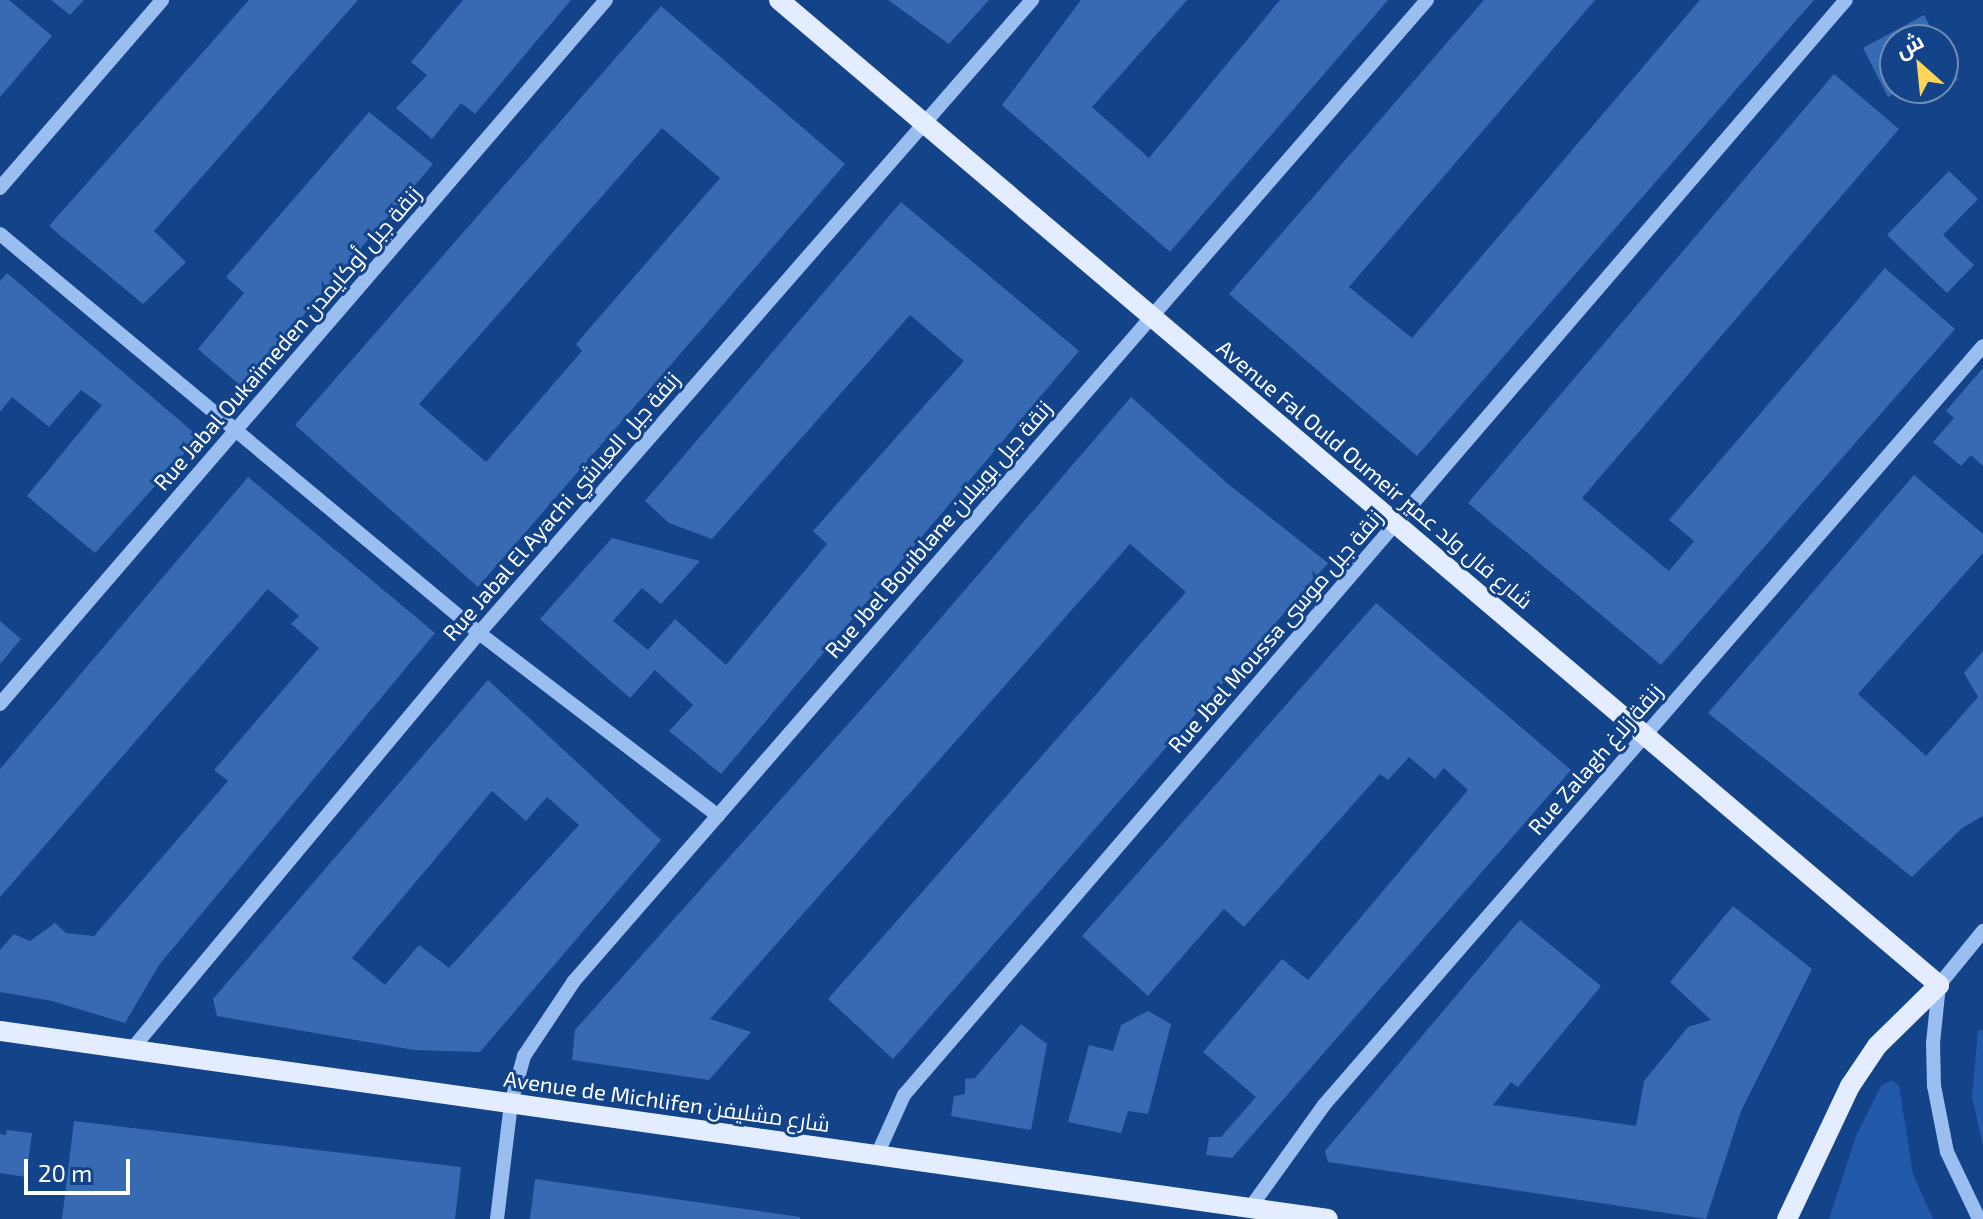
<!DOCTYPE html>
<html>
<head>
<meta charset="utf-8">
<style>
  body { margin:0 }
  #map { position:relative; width:1983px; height:1219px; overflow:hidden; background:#134389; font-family:"Exo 2",Cairo,sans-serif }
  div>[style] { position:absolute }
  .green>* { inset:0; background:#2259a8 }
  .building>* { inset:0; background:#376ab2 }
  .minor>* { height:14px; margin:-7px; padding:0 7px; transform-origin:7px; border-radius:7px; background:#9abef0 }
  .major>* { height:20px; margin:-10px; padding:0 10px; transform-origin:10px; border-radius:10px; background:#e3edff }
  span { translate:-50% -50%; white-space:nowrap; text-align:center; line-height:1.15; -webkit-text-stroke:6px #134389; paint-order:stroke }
  .street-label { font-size:22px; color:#fff }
  .north { position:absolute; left:1879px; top:24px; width:80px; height:80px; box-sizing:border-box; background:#134389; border:2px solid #718eb8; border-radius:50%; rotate:333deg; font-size:22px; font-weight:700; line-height:32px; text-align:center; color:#fff }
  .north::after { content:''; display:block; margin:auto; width:28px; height:36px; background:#ffd559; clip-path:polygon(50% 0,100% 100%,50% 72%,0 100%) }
  .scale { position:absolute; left:24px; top:1159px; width:106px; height:36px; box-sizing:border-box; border:4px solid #fff; border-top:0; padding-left:10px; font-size:24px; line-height:28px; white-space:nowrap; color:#fff; -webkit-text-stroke:6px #134389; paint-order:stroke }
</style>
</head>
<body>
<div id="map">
  <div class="green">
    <div style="clip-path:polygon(1978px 1030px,1983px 1030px,1983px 1146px,1972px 1097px)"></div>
    <div style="clip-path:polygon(1892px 1080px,1899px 1086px,1913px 1174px,1933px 1219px,1829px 1219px,1856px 1136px,1881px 1086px)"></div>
  </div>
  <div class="building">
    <div style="clip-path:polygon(0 0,9px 0,52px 36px,0 97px)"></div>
    <div style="clip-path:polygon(51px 0,84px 0,70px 15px)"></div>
    <div style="clip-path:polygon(249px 0,358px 0,154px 231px,186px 262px,143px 304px,49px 226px)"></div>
    <div style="clip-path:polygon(463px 0,571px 0,475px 114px,461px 103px,432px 139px,396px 108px,427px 75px,411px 62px)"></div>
    <div style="clip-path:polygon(888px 0,989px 0,949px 44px)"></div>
    <div style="clip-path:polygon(1081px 0,1187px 0,1092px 107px,1149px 158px,1280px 0,1388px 0,1170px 252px,1002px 105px)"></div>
    <div style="clip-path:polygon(1484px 0,1595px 0,1349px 287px,1412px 338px,1700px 0,1814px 0,1417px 456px,1229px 294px)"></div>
    <div style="clip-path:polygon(evenodd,661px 6px,845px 164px,478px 587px,295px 425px,661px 6px,662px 128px,720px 178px,576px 344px,582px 351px,486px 462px,419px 404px,662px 128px)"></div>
    <div style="clip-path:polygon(1924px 15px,1937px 40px,1895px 40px,1895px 88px,1904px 88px,1888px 97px,1863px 48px)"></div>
    <div style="clip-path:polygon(1943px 51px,1958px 80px,1943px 88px)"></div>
    <div style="clip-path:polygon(1834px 74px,1899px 129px,1582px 498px,1669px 571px,1694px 541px,1669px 520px,1885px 268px,1955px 329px,1661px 665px,1468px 503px)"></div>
    <div style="clip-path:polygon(1907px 88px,1943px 88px,1914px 103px)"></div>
    <div style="clip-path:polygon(369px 112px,433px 164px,242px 387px,198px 349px,244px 293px,226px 277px)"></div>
    <div style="clip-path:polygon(1949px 171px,1978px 199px,1943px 235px,1974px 265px,1947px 293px,1887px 235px)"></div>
    <div style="clip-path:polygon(901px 202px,1079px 351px,721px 774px,669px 731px,693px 705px,655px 670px,630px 698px,540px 619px,612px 538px,700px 561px,661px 604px,642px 588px,613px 621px,648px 650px,675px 619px,726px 665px,827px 544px,813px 531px,964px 361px,910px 315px,712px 539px,669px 523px,645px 501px)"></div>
    <div style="clip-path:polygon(7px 273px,199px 437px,95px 553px,27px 496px,102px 405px,81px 390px,49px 427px,12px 397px,0 412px,0 281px)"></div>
    <div style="clip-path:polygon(1983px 368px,1983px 466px,1971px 455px,1961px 466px,1933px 442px,1954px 418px,1946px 411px)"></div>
    <div style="clip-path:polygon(1131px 397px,1228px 484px,1328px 563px,893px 1059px,828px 999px,1186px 592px,1130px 544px,710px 1019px,751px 1032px,709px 1080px,572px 1060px,575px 1030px,890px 677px)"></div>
    <div style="clip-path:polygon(1914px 475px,1983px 534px,1983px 553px,1858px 694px,1926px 756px,1978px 697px,1964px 673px,1983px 651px,1983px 816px,1962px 828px,1912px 877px,1708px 713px)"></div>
    <div style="clip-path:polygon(248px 477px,435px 633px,159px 965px,125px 1023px,52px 1001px,0 992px,0 950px,14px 934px,30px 941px,55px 923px,66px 933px,94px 936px,228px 781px,214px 770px,319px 648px,291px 624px,299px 616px,268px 589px,0 897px,0 769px)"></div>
    <div style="clip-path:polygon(1376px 603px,1571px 770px,1232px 1158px,1206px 1155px,1209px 1137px,1221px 1137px,1256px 1097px,1203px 1052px,1282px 959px,1308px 980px,1468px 790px,1444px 768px,1435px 779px,1409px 757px,1388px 780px,1380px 774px,1244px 927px,1224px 909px,1148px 996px,1082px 936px)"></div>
    <div style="clip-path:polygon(0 621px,21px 639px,0 664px)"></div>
    <div style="clip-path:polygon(evenodd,488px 680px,661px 840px,480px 1052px,414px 1050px,217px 1016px,213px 999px,488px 680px,492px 791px,526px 821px,547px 797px,579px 825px,449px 968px,419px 945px,385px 985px,352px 958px,492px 791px)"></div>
    <div style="clip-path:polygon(1733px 906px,1812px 969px,1741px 1111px,1706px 1219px,1328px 1162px,1325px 1151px,1520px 920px,1601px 986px,1518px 1087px,1511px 1082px,1493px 1105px,1636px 1126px,1644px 1081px,1688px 1027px,1711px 1020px,1670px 982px)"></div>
    <div style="clip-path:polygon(1148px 1011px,1171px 1024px,1148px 1114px,1128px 1111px,1121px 1133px,1068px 1122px,1089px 1045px,1113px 1051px,1121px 1025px)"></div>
    <div style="clip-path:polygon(1021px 1024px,1047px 1044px,1031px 1130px,951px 1116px,954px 1096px,965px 1094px,965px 1079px,975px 1078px)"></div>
    <div style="clip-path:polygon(74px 1121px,461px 1167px,455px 1219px,62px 1219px)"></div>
    <div style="clip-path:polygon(7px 1130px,32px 1133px,26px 1177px,0 1173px,0 1134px,6px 1135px)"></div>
    <div style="clip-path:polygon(535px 1179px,800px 1217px,800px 1219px,530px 1219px)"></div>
  </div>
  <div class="minor">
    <div style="left:0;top:188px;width:248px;rotate:-49.2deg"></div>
    <div style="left:0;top:234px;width:623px;rotate:39.79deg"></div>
    <div style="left:479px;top:633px;width:301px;rotate:37.4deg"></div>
    <div style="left:0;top:704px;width:929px;rotate:-49.28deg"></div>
    <div style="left:132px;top:1049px;width:542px;rotate:-50.17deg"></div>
    <div style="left:479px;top:633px;width:841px;rotate:-48.86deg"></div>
    <div style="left:877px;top:1155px;width:66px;rotate:-65.8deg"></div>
    <div style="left:904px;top:1095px;width:1444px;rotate:-49.3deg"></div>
    <div style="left:1250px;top:1208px;width:127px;rotate:-54.3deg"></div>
    <div style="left:1324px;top:1105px;width:1005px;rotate:-49.03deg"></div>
    <div style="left:497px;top:1219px;width:117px;rotate:-83.1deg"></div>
    <div style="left:511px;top:1103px;width:49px;rotate:-74.5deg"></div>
    <div style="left:524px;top:1056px;width:90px;rotate:-56.3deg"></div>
    <div style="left:574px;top:981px;width:1300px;rotate:-48.99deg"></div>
    <div style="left:1979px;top:1219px;width:74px;rotate:-115.5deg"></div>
    <div style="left:1947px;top:1152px;width:67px;rotate:-101.1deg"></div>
    <div style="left:1934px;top:1086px;width:43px;rotate:-91.3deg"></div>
    <div style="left:1933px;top:1043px;width:58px;rotate:-84.1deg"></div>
    <div style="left:1939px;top:985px;width:70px;rotate:-50.8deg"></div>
  </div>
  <div class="major">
    <div style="left:779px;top:0;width:1522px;rotate:40.34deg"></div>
    <div style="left:1939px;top:985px;width:87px;rotate:135.5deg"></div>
    <div style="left:1877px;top:1046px;width:48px;rotate:124deg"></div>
    <div style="left:1850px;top:1086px;width:147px;rotate:115.3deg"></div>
    <div style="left:0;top:1031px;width:1341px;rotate:8.06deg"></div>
  </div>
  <div class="street-label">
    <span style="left:287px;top:338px;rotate:-49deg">Rue Jabal Oukaïmeden زنقة جبل أوكايمدن</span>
    <span style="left:1375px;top:474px;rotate:40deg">Avenue Fal Ould Oumeir شارع فال ولد عمير</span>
    <span style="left:561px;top:506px;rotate:-49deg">Rue Jabal El Ayachi زنقة جبل العياشي</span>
    <span style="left:938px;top:529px;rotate:-49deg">Rue Jbel Bouiblane زنقة جبل بويبلان</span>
    <span style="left:1275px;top:631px;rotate:-49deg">Rue Jbel Moussa زنقة جبل موسى</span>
    <span style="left:1595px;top:759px;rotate:-49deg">Rue Zalagh زنقة زلاغ</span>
    <span style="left:667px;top:1101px;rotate:8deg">Avenue de Michlifen شارع مشليفن</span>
  </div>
  <div class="north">ش</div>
  <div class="scale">20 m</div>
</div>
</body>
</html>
